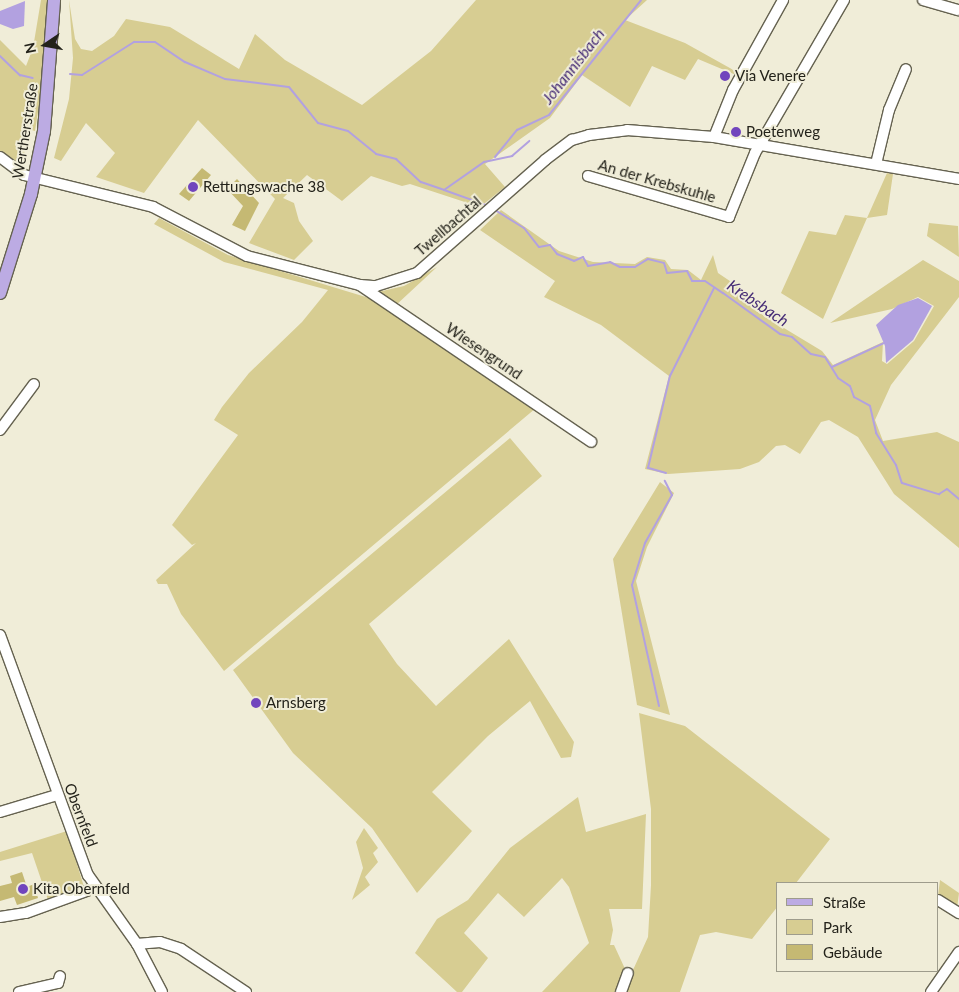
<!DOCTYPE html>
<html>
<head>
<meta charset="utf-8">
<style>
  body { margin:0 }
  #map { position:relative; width:959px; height:992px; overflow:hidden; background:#f0edd8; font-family:Lato,sans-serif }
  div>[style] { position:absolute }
  .green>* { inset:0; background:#d7cd92 }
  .water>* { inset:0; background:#b2a1e0 }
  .stream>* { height:2px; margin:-1px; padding:0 1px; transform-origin:1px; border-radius:1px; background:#b2a1e0 }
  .building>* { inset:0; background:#c5b973 }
  .roads { filter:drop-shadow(1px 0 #656250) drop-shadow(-1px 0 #656250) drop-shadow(0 1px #656250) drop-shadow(0 -1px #656250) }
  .minor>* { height:10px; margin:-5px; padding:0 5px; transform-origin:5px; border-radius:5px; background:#fff }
  .major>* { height:12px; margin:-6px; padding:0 6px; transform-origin:6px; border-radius:6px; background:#bcabe3 }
  .dots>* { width:14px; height:14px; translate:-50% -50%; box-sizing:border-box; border:2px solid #f0edd8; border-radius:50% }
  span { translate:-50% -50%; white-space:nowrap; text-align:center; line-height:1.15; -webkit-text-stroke:4px #f0edd8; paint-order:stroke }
  .poi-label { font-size:15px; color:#23221a }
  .left { translate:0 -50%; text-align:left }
  .street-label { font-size:15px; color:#23221a }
  .water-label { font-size:16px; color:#452b75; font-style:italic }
  .legend { position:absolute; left:776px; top:882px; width:162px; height:90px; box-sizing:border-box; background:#f0edd8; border:1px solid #9e9c8c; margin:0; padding:6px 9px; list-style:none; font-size:15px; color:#23221a }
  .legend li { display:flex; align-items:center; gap:10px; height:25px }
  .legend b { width:25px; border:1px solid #9e9c8c }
  .north { position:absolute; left:20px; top:20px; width:50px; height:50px; -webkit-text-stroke:4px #f0edd8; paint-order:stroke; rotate:258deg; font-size:14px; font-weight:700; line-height:20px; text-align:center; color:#23221a }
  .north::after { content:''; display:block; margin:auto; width:18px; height:22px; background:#23221a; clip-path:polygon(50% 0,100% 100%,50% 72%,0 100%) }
</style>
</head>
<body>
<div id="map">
  <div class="green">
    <div style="clip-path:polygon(41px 0,47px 0,45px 67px,35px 131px,31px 130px,34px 98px,23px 89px,31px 99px,23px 165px,0 152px,0 40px,26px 66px,33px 48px)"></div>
    <div style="clip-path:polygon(69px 0,75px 39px,81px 49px,92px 51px,114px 36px,126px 19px,170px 27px,239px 69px,255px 34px,285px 60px,362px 105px,431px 51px,476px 0,647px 0,625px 20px,685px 43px,737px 72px,736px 75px,698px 59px,685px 80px,652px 66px,630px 107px,582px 75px,550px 118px,485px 164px,505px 187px,480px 207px,410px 184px,402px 186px,371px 176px,342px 201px,307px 175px,283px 198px,294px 203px,299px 221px,313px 241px,294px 260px,249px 243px,275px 199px,198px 120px,144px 193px,96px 177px,115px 153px,86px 123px,61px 161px,54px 158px,69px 99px,73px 58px)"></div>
    <div style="clip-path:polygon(887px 173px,893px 174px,887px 215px,867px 218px,823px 319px,781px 293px,809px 231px,836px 235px,845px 215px,867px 218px)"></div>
    <div style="clip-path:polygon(501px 210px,559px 251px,593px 262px,635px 264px,647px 257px,665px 260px,671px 269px,688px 270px,701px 280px,713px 255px,718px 273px,761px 302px,756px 311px,822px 351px,833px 365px,883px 342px,882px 361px,887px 364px,914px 341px,934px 306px,918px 297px,892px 309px,830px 323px,923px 260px,959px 281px,959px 297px,891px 385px,875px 420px,883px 441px,937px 432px,959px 442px,959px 548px,894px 494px,858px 437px,829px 420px,821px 422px,800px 454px,785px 445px,776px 446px,759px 462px,740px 469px,668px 474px,645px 469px,669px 376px,601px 325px,544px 297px,555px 281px,480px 230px)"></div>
    <div style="clip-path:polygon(159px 218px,228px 255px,369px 298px,536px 408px,224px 671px,181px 614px,167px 584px,158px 584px,156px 580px,196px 543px,192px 545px,172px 525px,238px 435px,214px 420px,222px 407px,249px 373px,302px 322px,328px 290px,224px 262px,154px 224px)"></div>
    <div style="clip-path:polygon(929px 223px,958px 226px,959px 257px,927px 236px)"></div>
    <div style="clip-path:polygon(437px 267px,395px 306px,378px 292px,404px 286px)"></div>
    <div style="clip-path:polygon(510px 438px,542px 476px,369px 624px,397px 664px,436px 706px,509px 639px,574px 742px,571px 757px,561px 758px,530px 701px,488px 736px,432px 792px,472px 831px,417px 893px,372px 828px,293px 753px,233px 670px)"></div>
    <div style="clip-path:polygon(660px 482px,674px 493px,647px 547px,636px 581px,670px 715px,637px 705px,613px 559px)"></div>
    <div style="clip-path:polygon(639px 713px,685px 726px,830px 839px,796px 883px,778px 883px,778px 906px,752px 939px,716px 932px,700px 935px,680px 992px,623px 992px,648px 937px,651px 885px,651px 809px)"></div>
    <div style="clip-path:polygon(578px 797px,586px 832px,646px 814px,642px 909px,609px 909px,613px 930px,610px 945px,614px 945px,626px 971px,617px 992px,542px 992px,589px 943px,569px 887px,562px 878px,524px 917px,498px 893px,464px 933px,488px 958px,462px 992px,457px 992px,415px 953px,437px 919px,468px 900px,510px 848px)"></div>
    <div style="clip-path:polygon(364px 828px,378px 848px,373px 853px,378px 862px,365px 877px,370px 885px,352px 900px,363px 868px,356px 842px)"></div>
    <div style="clip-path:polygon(67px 831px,84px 887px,48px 900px,32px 853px,0 861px,0 852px)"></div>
    <div style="clip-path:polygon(940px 880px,959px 893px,957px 908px,938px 896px)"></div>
  </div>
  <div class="water">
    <div style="clip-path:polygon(25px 1px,24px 26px,13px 29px,0 24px,0 11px)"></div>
    <div style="clip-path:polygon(918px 298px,932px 306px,913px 340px,886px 363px,885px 346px,876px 325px,898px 305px)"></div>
  </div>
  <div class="stream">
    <div style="left:0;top:56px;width:28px;rotate:44deg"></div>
    <div style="left:20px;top:75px;width:13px;rotate:13deg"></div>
    <div style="left:70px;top:74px;width:12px;rotate:5deg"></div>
    <div style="left:82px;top:75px;width:62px;rotate:-32.4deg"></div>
    <div style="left:134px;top:42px;width:21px"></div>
    <div style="left:155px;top:42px;width:36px;rotate:34deg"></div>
    <div style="left:185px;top:62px;width:43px;rotate:23deg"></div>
    <div style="left:225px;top:79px;width:64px;rotate:7.1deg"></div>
    <div style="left:289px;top:87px;width:46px;rotate:51.1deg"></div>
    <div style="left:318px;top:123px;width:31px;rotate:15deg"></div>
    <div style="left:348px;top:131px;width:36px;rotate:39deg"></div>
    <div style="left:376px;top:154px;width:21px;rotate:14deg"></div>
    <div style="left:396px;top:159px;width:34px;rotate:43deg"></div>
    <div style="left:421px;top:182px;width:24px;rotate:19deg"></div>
    <div style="left:444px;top:190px;width:49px;rotate:-35deg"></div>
    <div style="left:484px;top:162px;width:29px;rotate:-12deg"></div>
    <div style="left:512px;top:156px;width:23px;rotate:-41deg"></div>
    <div style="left:495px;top:157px;width:35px;rotate:-51deg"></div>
    <div style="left:517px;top:130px;width:35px;rotate:-25deg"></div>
    <div style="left:549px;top:115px;width:147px;rotate:-51.3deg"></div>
    <div style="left:444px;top:190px;width:45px;rotate:19.7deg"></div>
    <div style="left:495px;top:210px;width:34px;rotate:32deg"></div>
    <div style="left:524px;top:228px;width:24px;rotate:52deg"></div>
    <div style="left:539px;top:247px;width:11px;rotate:-10deg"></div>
    <div style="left:550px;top:245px;width:11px;rotate:52deg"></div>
    <div style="left:557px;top:254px;width:18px;rotate:22deg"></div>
    <div style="left:574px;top:261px;width:10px;rotate:-24deg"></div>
    <div style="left:583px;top:257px;width:10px;rotate:61deg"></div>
    <div style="left:588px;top:266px;width:22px;rotate:-10deg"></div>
    <div style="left:610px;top:262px;width:11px;rotate:27deg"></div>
    <div style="left:620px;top:267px;width:15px"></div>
    <div style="left:635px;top:267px;width:15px;rotate:-32deg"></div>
    <div style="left:648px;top:259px;width:16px;rotate:14deg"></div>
    <div style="left:664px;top:263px;width:10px;rotate:73deg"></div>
    <div style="left:667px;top:273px;width:20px;rotate:-6deg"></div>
    <div style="left:687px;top:271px;width:11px;rotate:63deg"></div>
    <div style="left:692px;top:281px;width:13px"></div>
    <div style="left:705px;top:281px;width:22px;rotate:34deg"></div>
    <div style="left:723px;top:293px;width:70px;rotate:35.7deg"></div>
    <div style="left:780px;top:334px;width:12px;rotate:14deg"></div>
    <div style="left:792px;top:337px;width:25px;rotate:42deg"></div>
    <div style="left:811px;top:354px;width:14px;rotate:12deg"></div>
    <div style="left:825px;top:357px;width:25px;rotate:58deg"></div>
    <div style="left:838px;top:378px;width:14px;rotate:34deg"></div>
    <div style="left:850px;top:386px;width:12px;rotate:70deg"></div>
    <div style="left:854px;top:397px;width:18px;rotate:29deg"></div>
    <div style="left:870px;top:406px;width:28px;rotate:77deg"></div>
    <div style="left:876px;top:433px;width:38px;rotate:58deg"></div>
    <div style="left:896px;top:465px;width:19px;rotate:72deg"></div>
    <div style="left:902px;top:483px;width:39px;rotate:17deg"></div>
    <div style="left:939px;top:494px;width:9px;rotate:-32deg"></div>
    <div style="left:947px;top:489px;width:16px;rotate:40deg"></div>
    <div style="left:832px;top:367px;width:57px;rotate:-24.8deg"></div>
    <div style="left:666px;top:473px;width:19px;rotate:-164deg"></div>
    <div style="left:648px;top:468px;width:95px;rotate:-76.6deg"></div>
    <div style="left:670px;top:376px;width:98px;rotate:-63.4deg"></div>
    <div style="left:659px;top:706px;width:124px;rotate:-102.6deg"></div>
    <div style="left:632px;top:585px;width:44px;rotate:-72.8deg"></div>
    <div style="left:645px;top:543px;width:55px;rotate:-60.6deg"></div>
    <div style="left:672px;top:495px;width:16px;rotate:-117deg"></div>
  </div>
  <div class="building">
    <div style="clip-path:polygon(202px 168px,211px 175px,189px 201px,179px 194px)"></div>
    <div style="clip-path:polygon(237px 179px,259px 203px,245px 231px,232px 225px,243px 206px,227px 189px)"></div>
    <div style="clip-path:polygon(22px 872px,27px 887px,34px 884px,38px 898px,17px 905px,14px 897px,0 901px,0 886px,12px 883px,10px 876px)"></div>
  </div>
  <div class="roads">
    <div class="minor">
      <div style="left:923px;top:0;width:37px;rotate:16deg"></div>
      <div style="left:714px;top:137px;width:51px;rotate:-68deg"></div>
      <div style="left:733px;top:90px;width:103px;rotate:-60.9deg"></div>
      <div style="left:0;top:157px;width:30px;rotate:37deg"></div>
      <div style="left:24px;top:175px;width:133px;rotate:13.9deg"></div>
      <div style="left:153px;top:207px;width:106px;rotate:27.5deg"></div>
      <div style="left:247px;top:256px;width:117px;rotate:14.4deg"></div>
      <div style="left:360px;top:285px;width:16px;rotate:4deg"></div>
      <div style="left:376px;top:286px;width:43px;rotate:-17.6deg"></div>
      <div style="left:417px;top:273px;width:171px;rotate:-41.4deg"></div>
      <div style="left:545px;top:160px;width:34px;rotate:-37deg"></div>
      <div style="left:572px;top:140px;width:18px;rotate:-16deg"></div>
      <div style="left:589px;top:135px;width:38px;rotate:-7deg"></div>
      <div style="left:627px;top:130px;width:87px;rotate:4.6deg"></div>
      <div style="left:714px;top:137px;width:249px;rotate:9.7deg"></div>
      <div style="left:876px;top:164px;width:56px;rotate:-76.5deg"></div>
      <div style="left:889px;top:110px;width:44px;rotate:-67.5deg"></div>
      <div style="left:588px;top:176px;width:147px;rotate:16.2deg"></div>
      <div style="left:729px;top:217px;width:69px;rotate:-67.9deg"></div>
      <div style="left:755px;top:153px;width:177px;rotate:-59.8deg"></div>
      <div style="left:361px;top:286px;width:278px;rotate:34.1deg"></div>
      <div style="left:0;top:430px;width:57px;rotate:-53.5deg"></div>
      <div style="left:0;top:635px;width:256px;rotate:69.9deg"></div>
      <div style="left:88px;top:875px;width:85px;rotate:54.6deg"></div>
      <div style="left:137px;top:944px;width:54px;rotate:62.5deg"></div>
      <div style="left:0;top:812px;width:59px;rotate:-16.6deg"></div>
      <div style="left:938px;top:900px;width:25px;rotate:32deg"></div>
      <div style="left:0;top:917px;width:26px;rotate:-9deg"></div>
      <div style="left:26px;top:913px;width:73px;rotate:-19.9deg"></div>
      <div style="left:137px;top:944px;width:23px;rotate:-5deg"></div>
      <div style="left:160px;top:942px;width:22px;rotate:18deg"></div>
      <div style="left:181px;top:949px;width:78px;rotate:33.5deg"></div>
      <div style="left:19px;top:992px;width:40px;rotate:-13deg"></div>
      <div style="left:58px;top:983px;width:7px;rotate:-74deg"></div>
      <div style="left:621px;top:992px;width:20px;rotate:-70deg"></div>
      <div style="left:931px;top:992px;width:49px;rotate:-55deg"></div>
    </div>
    <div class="major">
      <div style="left:0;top:293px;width:104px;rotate:-72.6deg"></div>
      <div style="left:31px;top:194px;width:64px;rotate:-78.3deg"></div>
      <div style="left:44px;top:131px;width:131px;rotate:-85.6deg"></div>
    </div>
  </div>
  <div class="dots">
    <div style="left:725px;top:76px;background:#7145bd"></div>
    <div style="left:736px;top:132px;background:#7145bd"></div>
    <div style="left:193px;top:187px;background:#7145bd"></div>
    <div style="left:256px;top:703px;background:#7145bd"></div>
    <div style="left:23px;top:889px;background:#7145bd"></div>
  </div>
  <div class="poi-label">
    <span class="left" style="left:735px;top:76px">Via Venere</span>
    <span class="left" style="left:746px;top:132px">Poetenweg</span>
    <span class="left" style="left:203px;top:187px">Rettungswache 38</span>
    <span class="left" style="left:266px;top:703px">Arnsberg</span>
    <span class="left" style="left:33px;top:889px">Kita Obernfeld</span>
  </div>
  <div class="street-label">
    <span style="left:25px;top:131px;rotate:-81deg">Wertherstraße</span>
    <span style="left:657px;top:181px;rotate:16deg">An der Krebskuhle</span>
    <span style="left:448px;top:226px;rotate:-41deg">Twellbachtal</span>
    <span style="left:484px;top:351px;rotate:34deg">Wiesengrund</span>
    <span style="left:81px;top:815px;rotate:69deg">Obernfeld</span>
  </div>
  <div class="water-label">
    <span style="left:573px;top:66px;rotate:-52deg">Johannisbach</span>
    <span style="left:758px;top:303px;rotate:34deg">Krebsbach</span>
  </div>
  <ul class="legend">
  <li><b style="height:6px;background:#bcabe3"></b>Straße</li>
  <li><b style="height:14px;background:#d7cd92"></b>Park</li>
  <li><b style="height:14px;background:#c5b973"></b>Gebäude</li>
  </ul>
  <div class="north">N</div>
</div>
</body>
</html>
